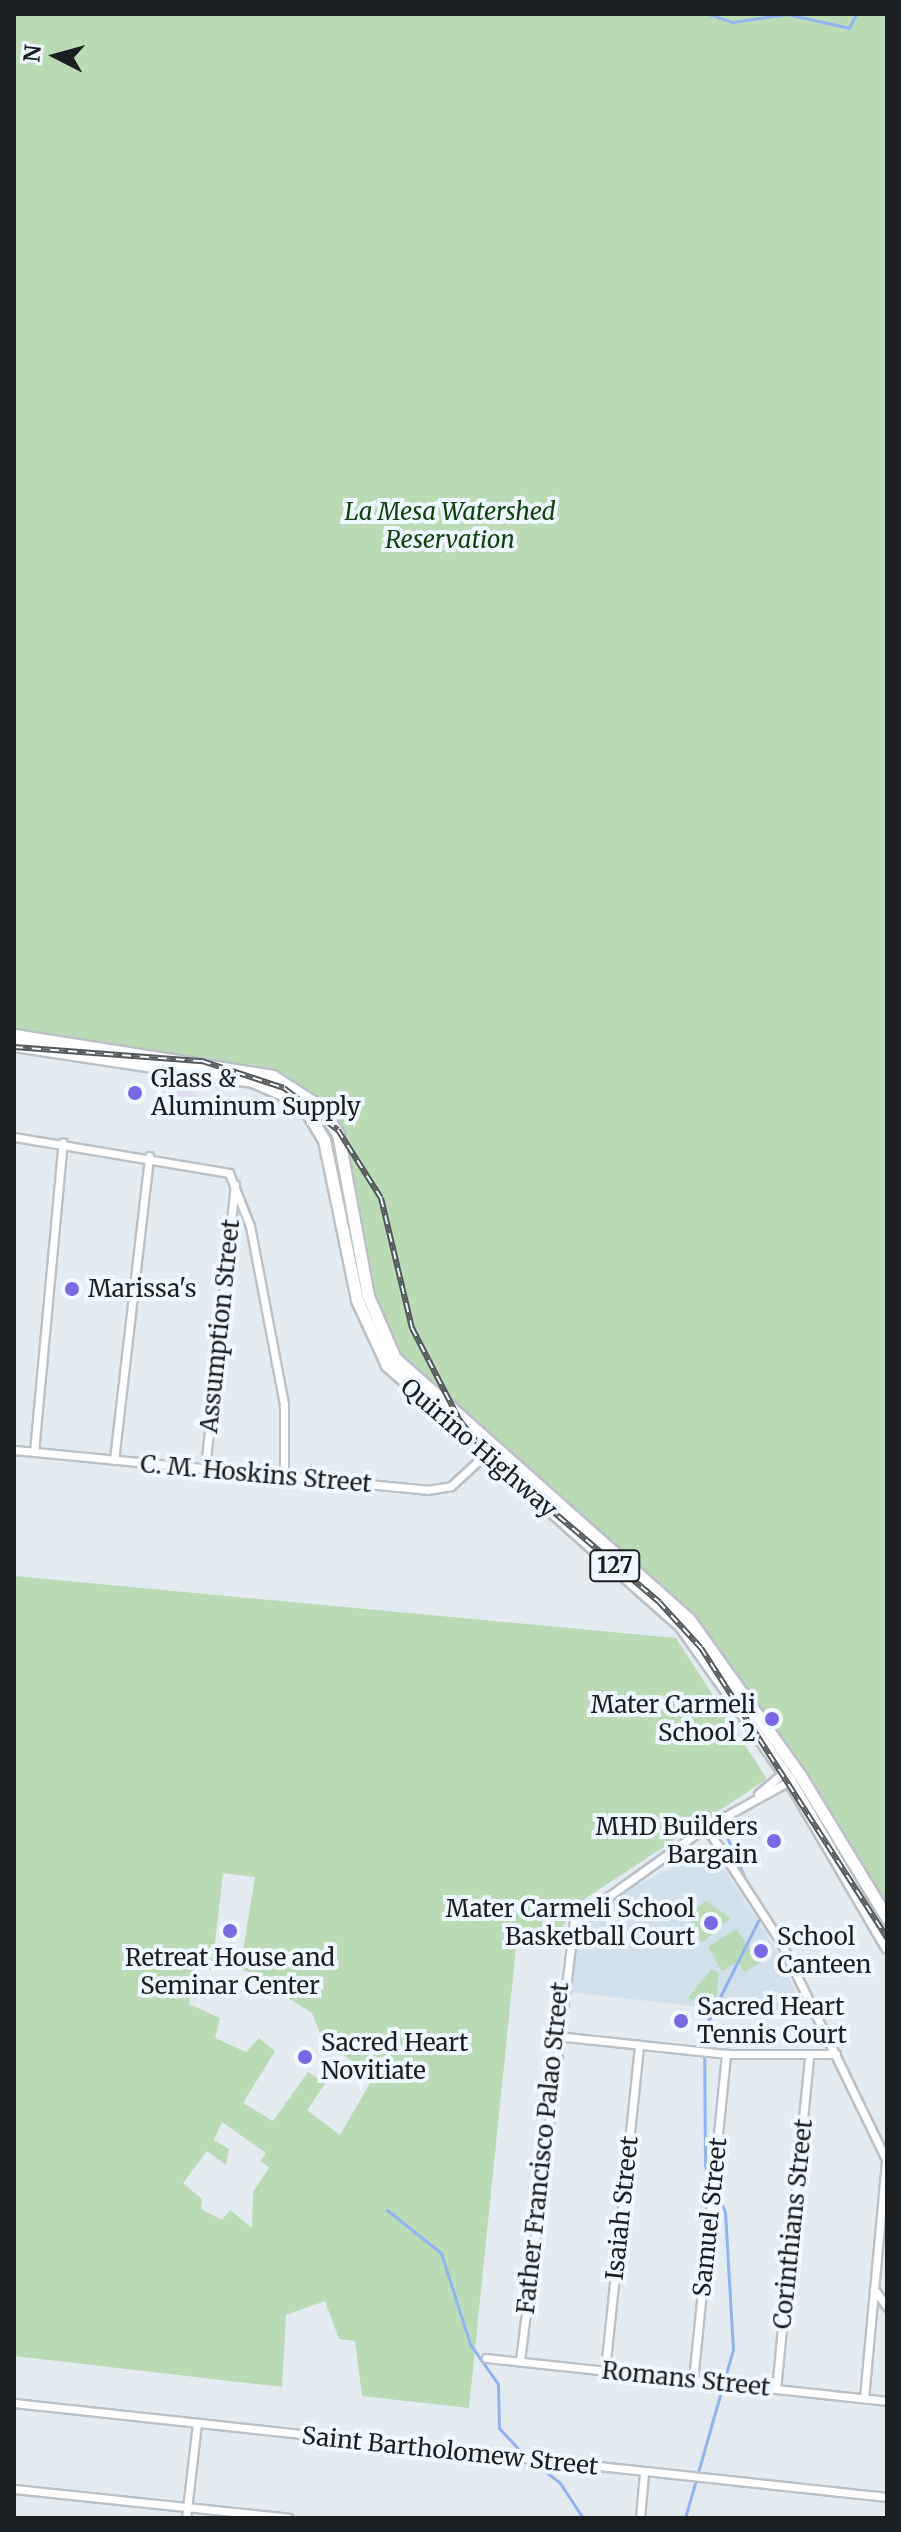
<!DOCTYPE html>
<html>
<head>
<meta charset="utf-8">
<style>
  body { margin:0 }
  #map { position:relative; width:901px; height:2532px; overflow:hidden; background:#e3ebf1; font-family:Merriweather,serif }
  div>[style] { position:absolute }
  .commercial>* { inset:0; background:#e0dcf2 }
  .round { border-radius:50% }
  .built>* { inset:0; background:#d2e0ec }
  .green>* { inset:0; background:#bbdbb7 }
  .stream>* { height:3px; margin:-1.5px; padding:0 1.5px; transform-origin:1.5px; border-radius:1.5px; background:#91b3ee }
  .roads { filter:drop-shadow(2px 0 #bac2c8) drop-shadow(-2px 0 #bac2c8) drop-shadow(0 2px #bac2c8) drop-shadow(0 -2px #bac2c8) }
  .street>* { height:7px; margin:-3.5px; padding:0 3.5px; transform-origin:3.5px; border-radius:3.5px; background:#fff }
  .primary>* { height:11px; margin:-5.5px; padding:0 5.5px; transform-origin:5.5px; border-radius:5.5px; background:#fff }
  .rail>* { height:6px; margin-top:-3px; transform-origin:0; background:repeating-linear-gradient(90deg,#f0f8ff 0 9px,#54585b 0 18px); box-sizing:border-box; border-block:2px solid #54585b }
  .dots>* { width:22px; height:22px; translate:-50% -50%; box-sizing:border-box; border:4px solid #f0f8ff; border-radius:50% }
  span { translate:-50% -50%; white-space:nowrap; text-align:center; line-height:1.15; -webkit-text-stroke:8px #f0f8ff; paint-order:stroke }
  .shield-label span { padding:2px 6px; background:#f0f8ff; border:2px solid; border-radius:6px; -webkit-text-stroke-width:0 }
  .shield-label { font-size:22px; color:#1c1f21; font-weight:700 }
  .park-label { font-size:24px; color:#10430d; font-style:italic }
  .poi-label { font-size:24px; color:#1c1f21 }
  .left { translate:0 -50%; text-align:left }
  .right { translate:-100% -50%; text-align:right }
  .street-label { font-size:24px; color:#1c1f21 }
  .frame { position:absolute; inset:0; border:16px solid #1c1f21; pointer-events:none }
  .north { position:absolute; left:16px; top:16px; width:80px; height:80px; -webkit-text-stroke:6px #f0f8ff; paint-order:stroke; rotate:276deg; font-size:22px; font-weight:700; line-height:32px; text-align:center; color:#1c1f21 }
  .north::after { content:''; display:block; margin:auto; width:28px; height:36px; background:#1c1f21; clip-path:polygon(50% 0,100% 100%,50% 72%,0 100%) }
</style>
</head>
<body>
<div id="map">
  <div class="commercial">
    <div class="round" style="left:158px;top:1078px;width:38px;height:38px"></div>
  </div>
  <div class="built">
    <div style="clip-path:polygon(710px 1847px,778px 1952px,807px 2019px,569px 1992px,575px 1928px,585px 1913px)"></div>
  </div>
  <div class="green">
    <div style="clip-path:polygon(14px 14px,887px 14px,887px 1918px,741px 1689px,409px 1375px,377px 1323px,334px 1136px,316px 1109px,271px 1080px,14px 1038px)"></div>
    <div style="clip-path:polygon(evenodd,14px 1576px,676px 1638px,767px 1779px,577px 1904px,551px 1945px,516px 1948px,469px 2408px,362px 2396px,355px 2341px,339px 2339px,325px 2301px,286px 2315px,282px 2387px,14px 2356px,14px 1576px,223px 1873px,255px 1877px,240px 1969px,273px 1980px,280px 1993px,312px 2013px,323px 2041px,374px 2076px,340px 2135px,307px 2110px,325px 2084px,308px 2072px,273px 2121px,243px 2103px,275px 2051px,259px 2038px,246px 2052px,215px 2038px,220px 2018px,189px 2004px,195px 1968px,212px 1970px,223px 1873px,14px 1576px,222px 2122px,266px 2153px,261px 2161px,269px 2168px,253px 2192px,252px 2228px,230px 2210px,222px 2220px,201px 2209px,202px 2199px,183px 2183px,207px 2151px,226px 2165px,229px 2149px,214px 2140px,222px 2122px)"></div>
    <div style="clip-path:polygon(705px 1901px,731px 1918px,702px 1943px,688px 1916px)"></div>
    <div style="clip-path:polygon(736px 1929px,761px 1962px,744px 1972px,737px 1962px,722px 1971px,708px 1947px)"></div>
    <div style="clip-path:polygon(712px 1969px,719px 1973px,716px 2002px,687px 1999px)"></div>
  </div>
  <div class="stream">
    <div style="left:709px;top:14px;width:24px;rotate:19deg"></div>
    <div style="left:732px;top:22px;width:56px;rotate:-8.3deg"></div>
    <div style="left:787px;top:14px;width:64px;rotate:12.7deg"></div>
    <div style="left:849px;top:28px;width:16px;rotate:-63deg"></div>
    <div style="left:726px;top:1835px;width:60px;rotate:66.4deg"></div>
    <div style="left:711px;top:2181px;width:16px;rotate:-112deg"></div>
    <div style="left:705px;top:2166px;width:137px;rotate:-90.4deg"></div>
    <div style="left:704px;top:2029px;width:127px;rotate:-63.4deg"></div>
    <div style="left:387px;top:2210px;width:69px;rotate:38.5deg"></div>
    <div style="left:441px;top:2253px;width:96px;rotate:72.3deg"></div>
    <div style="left:470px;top:2344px;width:49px;rotate:55deg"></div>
    <div style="left:498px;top:2384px;width:44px;rotate:88.7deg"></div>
    <div style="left:499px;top:2428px;width:40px;rotate:47deg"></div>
    <div style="left:532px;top:2461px;width:36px;rotate:38deg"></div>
    <div style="left:560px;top:2483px;width:42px;rotate:56.7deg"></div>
    <div style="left:685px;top:2518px;width:175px;rotate:-74.1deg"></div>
    <div style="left:733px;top:2350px;width:138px;rotate:-93.3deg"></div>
    <div style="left:725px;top:2212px;width:26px;rotate:-115deg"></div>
  </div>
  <div class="roads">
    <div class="street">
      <div style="left:14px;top:1137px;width:218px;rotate:9.5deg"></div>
      <div style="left:229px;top:1173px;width:57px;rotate:68.4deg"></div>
      <div style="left:250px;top:1226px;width:182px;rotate:79.2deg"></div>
      <div style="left:284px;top:1405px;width:71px;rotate:90deg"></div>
      <div style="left:14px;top:1450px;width:415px;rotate:5.5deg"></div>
      <div style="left:427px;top:1490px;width:24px;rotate:-9deg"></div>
      <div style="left:451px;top:1486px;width:50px;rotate:-42.6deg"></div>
      <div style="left:34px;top:1452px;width:311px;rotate:-84.7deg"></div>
      <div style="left:114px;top:1460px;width:306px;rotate:-83.4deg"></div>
      <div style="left:205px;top:1469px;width:286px;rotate:-84deg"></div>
      <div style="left:758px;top:1794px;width:35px;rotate:-40deg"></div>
      <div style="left:706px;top:1827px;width:136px;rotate:57deg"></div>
      <div style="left:780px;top:1941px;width:245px;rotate:64.1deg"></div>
      <div style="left:556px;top:2036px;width:171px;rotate:6deg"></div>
      <div style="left:726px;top:2054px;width:110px"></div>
      <div style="left:874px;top:2289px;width:22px;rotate:54deg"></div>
      <div style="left:486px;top:2358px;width:403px;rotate:6.1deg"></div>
      <div style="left:520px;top:2361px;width:443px;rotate:-83deg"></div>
      <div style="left:574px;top:1921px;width:162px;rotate:-35.5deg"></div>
      <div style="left:706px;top:1827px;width:97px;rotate:-28.9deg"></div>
      <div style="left:605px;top:2370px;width:327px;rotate:-84deg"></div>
      <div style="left:693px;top:2380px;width:328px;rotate:-84.2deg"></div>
      <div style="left:776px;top:2389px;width:332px;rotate:-84.3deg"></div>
      <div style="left:864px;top:2398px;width:240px;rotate:-84.7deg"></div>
      <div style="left:14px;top:2403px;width:878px;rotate:6.15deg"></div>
      <div style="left:14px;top:2489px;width:276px;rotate:6deg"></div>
      <div style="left:186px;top:2518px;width:96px;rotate:-83.4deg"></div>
      <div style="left:640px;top:2518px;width:45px;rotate:-84.9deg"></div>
    </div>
    <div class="primary">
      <div style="left:14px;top:1035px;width:262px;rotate:9deg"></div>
      <div style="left:273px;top:1076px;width:54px;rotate:32.8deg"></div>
      <div style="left:318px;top:1105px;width:35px;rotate:55deg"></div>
      <div style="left:338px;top:1134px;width:165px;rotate:79.5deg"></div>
      <div style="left:368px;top:1296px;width:68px;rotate:66.5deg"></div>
      <div style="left:395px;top:1358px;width:393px;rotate:41.6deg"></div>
      <div style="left:689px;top:1619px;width:191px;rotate:54.6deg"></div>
      <div style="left:800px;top:1775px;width:167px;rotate:58.7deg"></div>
      <div style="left:14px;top:1045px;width:241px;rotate:8.6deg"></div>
      <div style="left:252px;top:1081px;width:53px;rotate:23.2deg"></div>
      <div style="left:301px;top:1102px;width:44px;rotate:58.8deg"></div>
      <div style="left:324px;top:1140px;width:163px;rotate:78.3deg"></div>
      <div style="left:357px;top:1300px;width:72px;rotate:65.2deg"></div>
      <div style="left:387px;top:1365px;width:393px;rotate:41.6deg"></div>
      <div style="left:681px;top:1626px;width:189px;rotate:54.9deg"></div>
      <div style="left:790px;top:1781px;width:192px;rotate:59.7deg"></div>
    </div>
  </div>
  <div class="rail">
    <div style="left:14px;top:1047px;width:189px;rotate:4.3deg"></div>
    <div style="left:202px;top:1061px;width:86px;rotate:18.2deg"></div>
    <div style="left:284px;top:1088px;width:68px;rotate:37.9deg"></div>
    <div style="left:338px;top:1130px;width:80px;rotate:57.7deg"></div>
    <div style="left:381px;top:1198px;width:134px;rotate:76.6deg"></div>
    <div style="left:412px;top:1328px;width:105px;rotate:62.7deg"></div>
    <div style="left:460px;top:1421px;width:48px;rotate:51deg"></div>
    <div style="left:490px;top:1458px;width:222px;rotate:40.4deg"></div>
    <div style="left:659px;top:1602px;width:62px;rotate:47.6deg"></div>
    <div style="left:701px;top:1648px;width:345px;rotate:57.3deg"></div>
  </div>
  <div class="dots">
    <div style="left:135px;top:1093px;background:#7969e4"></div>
    <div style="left:72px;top:1289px;background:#7969e4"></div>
    <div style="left:772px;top:1719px;background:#7969e4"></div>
    <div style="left:774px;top:1841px;background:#7969e4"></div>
    <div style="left:711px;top:1923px;background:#7969e4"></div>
    <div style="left:230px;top:1931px;background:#7969e4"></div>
    <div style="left:761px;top:1951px;background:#7969e4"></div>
    <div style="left:681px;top:2021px;background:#7969e4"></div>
    <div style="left:305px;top:2057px;background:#7969e4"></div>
  </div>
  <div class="shield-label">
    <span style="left:615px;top:1566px">127</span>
  </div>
  <div class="park-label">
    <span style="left:450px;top:526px">La Mesa Watershed<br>Reservation</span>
  </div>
  <div class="poi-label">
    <span class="left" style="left:151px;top:1093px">Glass &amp;<br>Aluminum Supply</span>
    <span class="left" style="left:88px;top:1289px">Marissa's</span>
    <span class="right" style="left:756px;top:1719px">Mater Carmeli<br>School 2</span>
    <span class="right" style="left:758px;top:1841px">MHD Builders<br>Bargain</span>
    <span class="right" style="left:695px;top:1923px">Mater Carmeli School<br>Basketball Court</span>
    <span class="left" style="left:777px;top:1951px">School<br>Canteen</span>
    <span style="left:230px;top:1972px">Retreat House and<br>Seminar Center</span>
    <span class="left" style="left:697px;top:2021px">Sacred Heart<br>Tennis Court</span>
    <span class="left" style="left:321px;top:2057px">Sacred Heart<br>Novitiate</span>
  </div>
  <div class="street-label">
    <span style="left:220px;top:1326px;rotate:-84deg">Assumption Street</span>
    <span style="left:479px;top:1448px;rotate:41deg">Quirino Highway</span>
    <span style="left:256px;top:1474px;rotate:5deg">C. M. Hoskins Street</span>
    <span style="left:543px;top:2148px;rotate:-84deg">Father Francisco Palao Street</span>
    <span style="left:622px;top:2208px;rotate:-84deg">Isaiah Street</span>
    <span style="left:710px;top:2217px;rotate:-84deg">Samuel Street</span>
    <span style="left:793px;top:2224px;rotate:-84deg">Corinthians Street</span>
    <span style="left:686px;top:2379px;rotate:6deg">Romans Street</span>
    <span style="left:450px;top:2451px;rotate:6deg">Saint Bartholomew Street</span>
  </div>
  <div class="frame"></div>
  <div class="north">N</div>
</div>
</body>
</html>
